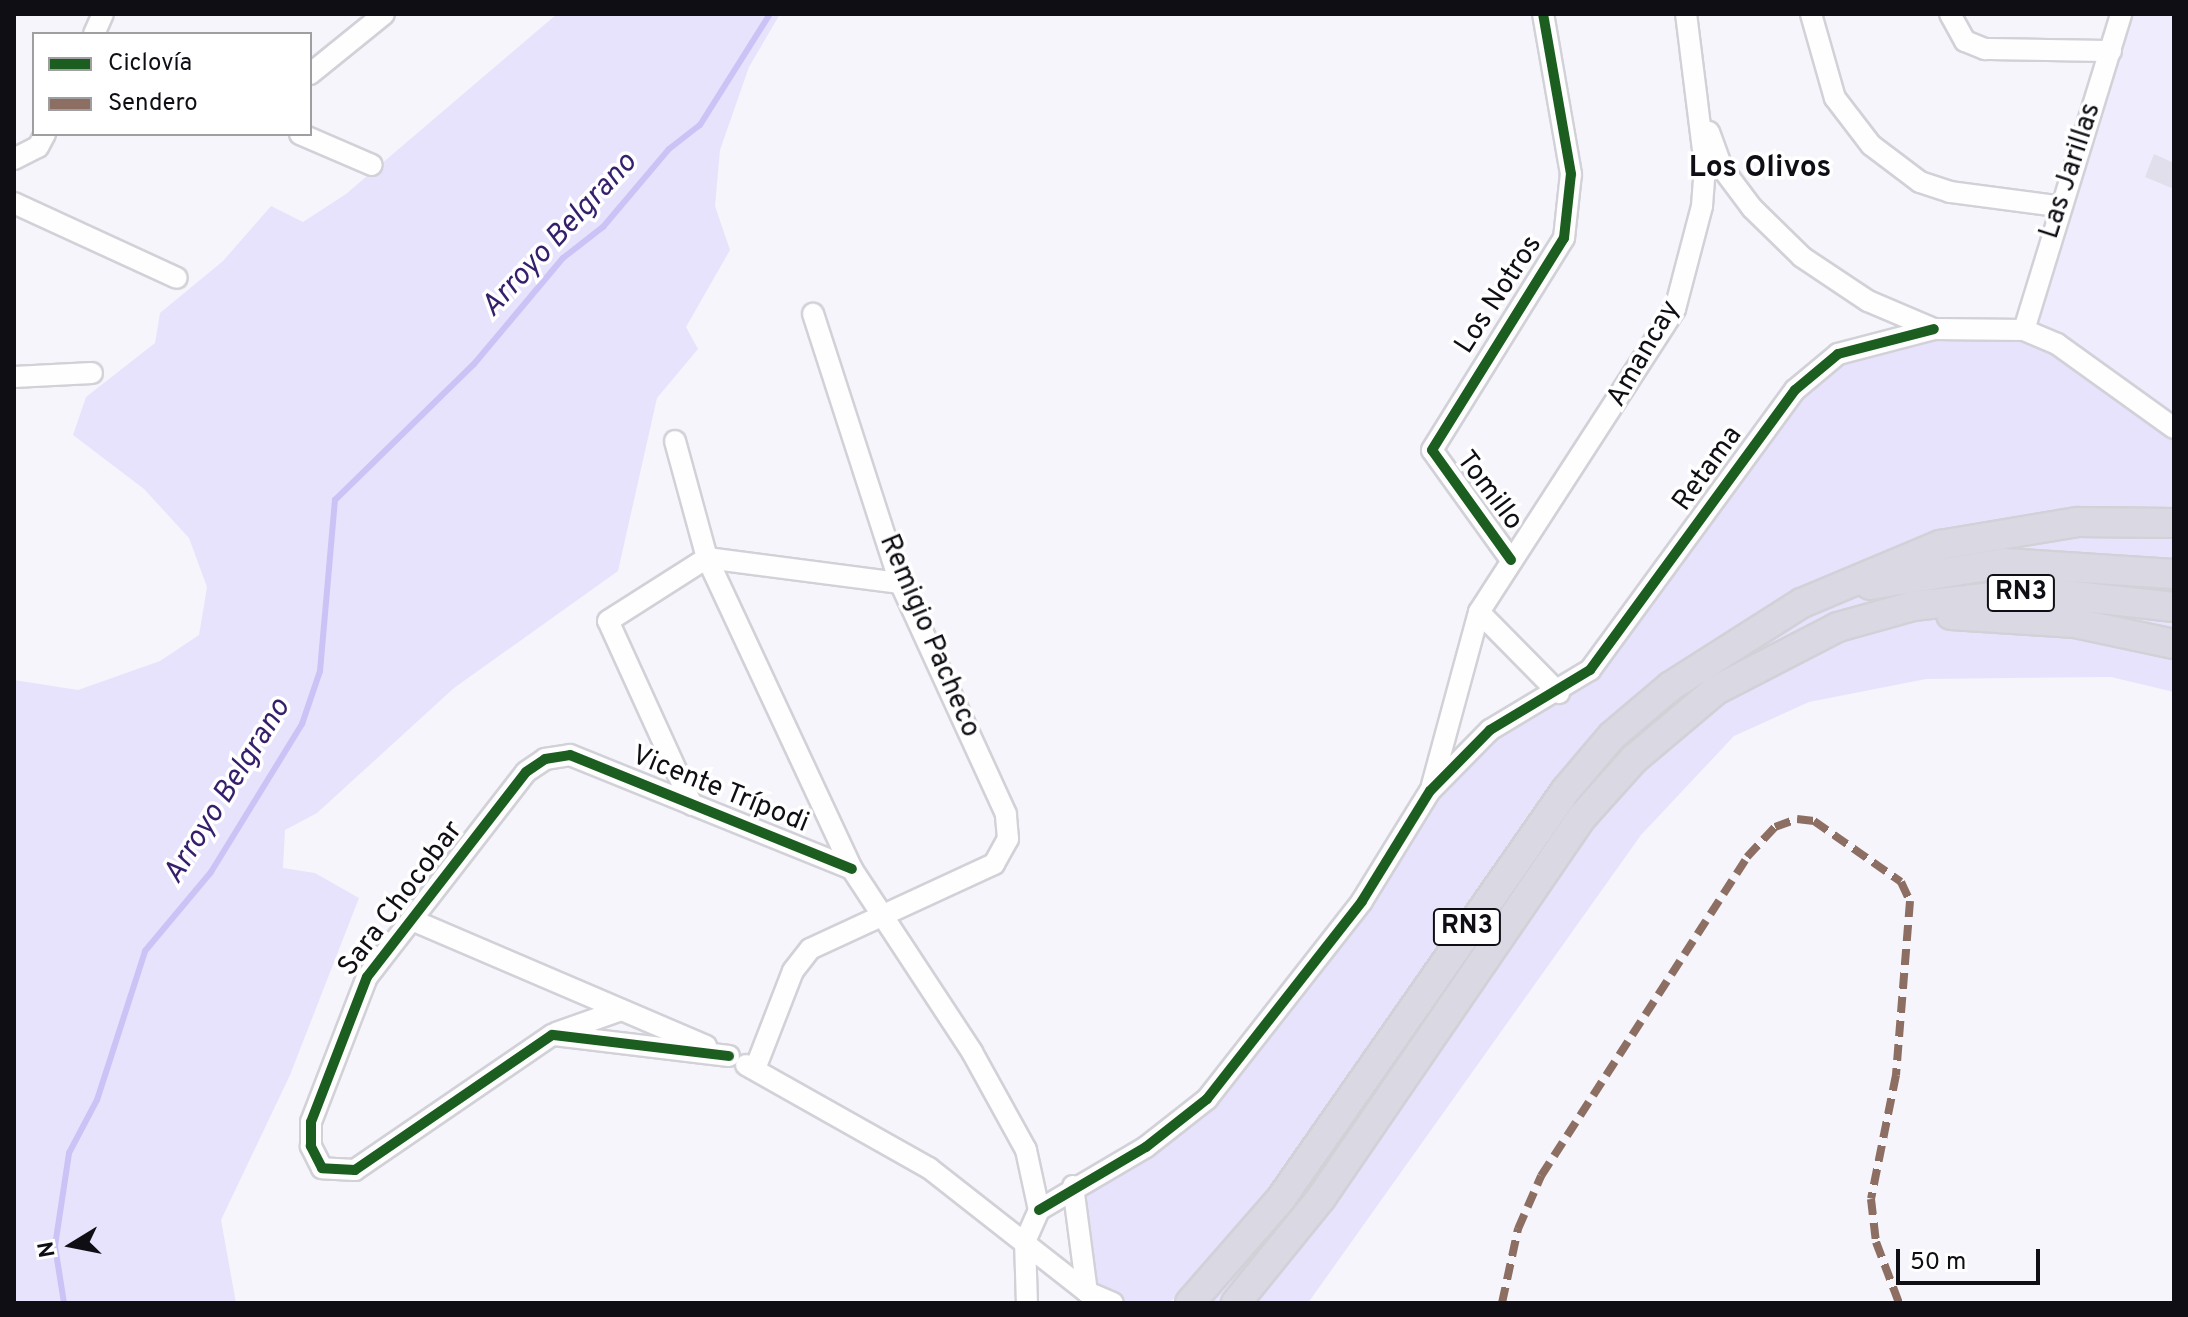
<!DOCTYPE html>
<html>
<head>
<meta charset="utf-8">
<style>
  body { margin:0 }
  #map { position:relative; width:2188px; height:1317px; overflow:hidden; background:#f6f5fb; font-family:Overpass,sans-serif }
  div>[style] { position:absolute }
  .built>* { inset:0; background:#eeecfd }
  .green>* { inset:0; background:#e7e3fc }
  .stream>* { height:6px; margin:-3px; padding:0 3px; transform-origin:3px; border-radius:3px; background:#cbc3f5 }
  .building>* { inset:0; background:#e1dfec }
  .roads { filter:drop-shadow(2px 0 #d2d1d8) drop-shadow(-2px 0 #d2d1d8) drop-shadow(0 2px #d2d1d8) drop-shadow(0 -2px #d2d1d8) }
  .minor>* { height:20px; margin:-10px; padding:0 10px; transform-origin:10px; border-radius:10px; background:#fefefe }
  .highway>* { height:28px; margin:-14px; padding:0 14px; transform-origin:14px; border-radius:14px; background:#dad8e2 }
  .quiet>* { height:8px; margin-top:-4px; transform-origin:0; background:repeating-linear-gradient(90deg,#8d6e63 0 16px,transparent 0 24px) }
  .cycleway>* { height:10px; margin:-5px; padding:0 5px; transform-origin:5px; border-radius:5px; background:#1b5e20 }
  span { translate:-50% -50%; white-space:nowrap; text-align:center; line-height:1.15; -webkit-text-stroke:7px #fff; paint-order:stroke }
  .shield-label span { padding:2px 6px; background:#fff; border:2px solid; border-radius:6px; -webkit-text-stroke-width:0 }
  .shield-label { font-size:26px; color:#0f0e15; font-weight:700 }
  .street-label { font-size:28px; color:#0f0e15 }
  .neighbourhood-label { font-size:30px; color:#0f0e15; font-weight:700 }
  .water-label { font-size:30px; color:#351e6b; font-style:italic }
  .frame { position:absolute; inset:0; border:16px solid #0f0e15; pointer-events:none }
  .legend { position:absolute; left:32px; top:32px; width:280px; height:104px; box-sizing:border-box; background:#fff; border:2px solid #9f9fa1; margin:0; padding:10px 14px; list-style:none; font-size:24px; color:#0f0e15 }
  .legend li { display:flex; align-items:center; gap:16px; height:40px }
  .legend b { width:40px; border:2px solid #9f9fa1 }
  .north { position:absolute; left:32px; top:1205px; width:80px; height:80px; -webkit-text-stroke:6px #fff; paint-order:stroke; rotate:260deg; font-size:22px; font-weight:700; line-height:32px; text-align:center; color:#0f0e15 }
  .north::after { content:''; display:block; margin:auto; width:28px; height:36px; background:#0f0e15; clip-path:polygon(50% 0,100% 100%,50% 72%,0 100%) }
  .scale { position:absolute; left:1896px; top:1249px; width:144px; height:36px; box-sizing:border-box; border:4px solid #0f0e15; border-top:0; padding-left:10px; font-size:24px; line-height:28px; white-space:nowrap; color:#0f0e15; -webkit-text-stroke:6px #fff; paint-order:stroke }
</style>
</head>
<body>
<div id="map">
  <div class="built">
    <div style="clip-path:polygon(2121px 14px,2174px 14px,2174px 428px,2024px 330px)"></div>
  </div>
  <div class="green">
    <div style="clip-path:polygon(557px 14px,780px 14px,749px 67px,720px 150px,715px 206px,730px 250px,686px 327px,698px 349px,657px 398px,618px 571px,454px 688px,317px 813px,285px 830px,283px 868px,315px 873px,359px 898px,290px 1075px,221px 1220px,236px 1303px,14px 1303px,14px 680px,78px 690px,160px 661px,199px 635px,207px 587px,189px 538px,144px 489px,73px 435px,86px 397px,155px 343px,160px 313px,223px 261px,271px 206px,303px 222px,346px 194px)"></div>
    <div style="clip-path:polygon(2024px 330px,2174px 428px,2174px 692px,2111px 677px,1926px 679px,1809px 702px,1734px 736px,1641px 835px,1308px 1303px,1190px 1303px,1188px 1292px,1166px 1303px,1113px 1303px,1087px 1292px,1073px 1186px,1207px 1099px,1460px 756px,1577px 681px,1795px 390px,1869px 341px)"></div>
  </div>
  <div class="stream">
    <div style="left:64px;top:1303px;width:58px;rotate:-99deg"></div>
    <div style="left:55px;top:1246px;width:94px;rotate:-81.4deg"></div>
    <div style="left:69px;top:1153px;width:60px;rotate:-62.2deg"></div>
    <div style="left:97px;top:1100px;width:157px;rotate:-72.1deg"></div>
    <div style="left:145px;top:951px;width:103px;rotate:-50.1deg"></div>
    <div style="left:211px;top:872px;width:174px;rotate:-58.4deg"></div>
    <div style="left:302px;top:724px;width:56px;rotate:-71.2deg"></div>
    <div style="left:320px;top:671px;width:172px;rotate:-85deg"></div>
    <div style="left:335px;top:500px;width:194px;rotate:-44.4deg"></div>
    <div style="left:474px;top:364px;width:138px;rotate:-50deg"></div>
    <div style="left:563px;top:258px;width:51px;rotate:-37.8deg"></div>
    <div style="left:603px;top:227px;width:102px;rotate:-49.8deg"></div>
    <div style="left:669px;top:149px;width:39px;rotate:-38deg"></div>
    <div style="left:700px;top:125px;width:131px;rotate:-57.8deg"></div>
  </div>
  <div class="building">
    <div style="clip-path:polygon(2154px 154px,2174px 163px,2174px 189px,2145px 177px)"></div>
  </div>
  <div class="roads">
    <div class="minor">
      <div style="left:1811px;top:14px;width:87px;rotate:74.1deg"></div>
      <div style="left:1835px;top:98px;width:59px;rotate:52.5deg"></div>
      <div style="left:1871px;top:145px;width:61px;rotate:37.1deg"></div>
      <div style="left:1920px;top:182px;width:32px;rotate:18deg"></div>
      <div style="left:1950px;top:192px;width:108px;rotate:7.5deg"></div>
      <div style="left:1950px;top:14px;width:31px;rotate:61deg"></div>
      <div style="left:1965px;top:41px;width:22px;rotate:22deg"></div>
      <div style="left:1985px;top:49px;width:126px;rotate:0.9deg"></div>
      <div style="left:94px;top:34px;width:22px;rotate:-66deg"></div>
      <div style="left:310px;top:74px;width:95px;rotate:-39deg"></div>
      <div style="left:1709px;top:132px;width:38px;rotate:70deg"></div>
      <div style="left:1722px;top:168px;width:50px;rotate:53.1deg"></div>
      <div style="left:1752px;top:208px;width:70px;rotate:44.4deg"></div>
      <div style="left:1802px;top:257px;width:79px;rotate:33.7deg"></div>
      <div style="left:1868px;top:301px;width:72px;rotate:23deg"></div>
      <div style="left:1934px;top:329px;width:90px;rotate:0.6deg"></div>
      <div style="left:2024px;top:330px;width:36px;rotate:23deg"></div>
      <div style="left:2057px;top:344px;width:144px;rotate:35.7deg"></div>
      <div style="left:300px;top:134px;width:78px;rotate:23.3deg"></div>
      <div style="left:14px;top:159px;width:27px;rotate:-27deg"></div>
      <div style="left:38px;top:147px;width:15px;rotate:-62deg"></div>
      <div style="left:14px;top:203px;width:179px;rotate:24.7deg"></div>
      <div style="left:2024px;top:330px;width:331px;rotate:-72.9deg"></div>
      <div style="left:14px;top:377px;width:78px;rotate:-2.9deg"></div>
      <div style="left:675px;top:441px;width:121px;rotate:74.7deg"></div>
      <div style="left:707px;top:558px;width:343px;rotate:65deg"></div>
      <div style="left:852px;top:869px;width:219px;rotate:56.7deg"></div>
      <div style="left:972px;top:1052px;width:112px;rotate:61.1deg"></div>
      <div style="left:1026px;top:1150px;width:61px;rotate:77.8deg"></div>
      <div style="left:1039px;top:1210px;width:34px;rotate:114deg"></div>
      <div style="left:1025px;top:1241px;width:62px;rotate:88.2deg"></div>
      <div style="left:707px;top:558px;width:195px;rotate:7.4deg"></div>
      <div style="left:1511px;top:560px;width:135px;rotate:-125.7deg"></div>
      <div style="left:1432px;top:450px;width:250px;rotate:-58.1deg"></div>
      <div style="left:1564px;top:238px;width:64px;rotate:-83.8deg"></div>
      <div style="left:1571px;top:174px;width:162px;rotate:-99.9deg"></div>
      <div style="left:1479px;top:612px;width:114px;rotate:45.4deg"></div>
      <div style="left:1432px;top:785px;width:179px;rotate:-74.8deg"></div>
      <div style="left:1479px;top:612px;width:361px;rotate:-57.1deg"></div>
      <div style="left:1675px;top:309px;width:106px;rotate:-75.3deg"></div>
      <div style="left:1702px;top:206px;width:40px;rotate:-85.7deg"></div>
      <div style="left:1705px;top:166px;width:153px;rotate:-97.1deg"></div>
      <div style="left:692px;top:805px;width:202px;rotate:-114.5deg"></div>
      <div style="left:608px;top:621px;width:117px;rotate:-32.5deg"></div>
      <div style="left:412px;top:920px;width:320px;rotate:23.2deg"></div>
      <div style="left:556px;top:1033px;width:69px;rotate:-19.5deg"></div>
      <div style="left:729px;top:1056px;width:178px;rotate:-173.2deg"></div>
      <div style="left:552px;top:1035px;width:239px;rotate:145.6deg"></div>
      <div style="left:355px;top:1170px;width:33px;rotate:-177deg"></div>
      <div style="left:322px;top:1168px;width:25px;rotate:-117deg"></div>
      <div style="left:311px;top:1146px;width:24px;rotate:-90deg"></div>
      <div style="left:311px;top:1122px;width:155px;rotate:-68.9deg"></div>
      <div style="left:367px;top:977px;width:259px;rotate:-52.2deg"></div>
      <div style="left:526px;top:772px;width:23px;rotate:-34deg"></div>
      <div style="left:545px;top:759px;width:25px;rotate:-9deg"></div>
      <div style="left:570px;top:755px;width:304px;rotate:22deg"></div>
      <div style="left:746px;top:1065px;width:210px;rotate:29.4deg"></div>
      <div style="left:929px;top:1168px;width:201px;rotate:38.1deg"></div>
      <div style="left:1087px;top:1292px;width:28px;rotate:23deg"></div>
      <div style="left:755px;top:1069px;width:105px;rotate:-68.8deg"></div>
      <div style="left:793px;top:971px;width:28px;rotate:-52deg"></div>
      <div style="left:810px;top:949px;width:203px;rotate:-24.8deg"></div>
      <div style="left:994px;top:864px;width:29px;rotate:-61deg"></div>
      <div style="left:1008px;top:839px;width:25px;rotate:-95deg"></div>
      <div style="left:1006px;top:814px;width:254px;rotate:-114.6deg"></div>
      <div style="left:900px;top:583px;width:283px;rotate:-107.9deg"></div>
      <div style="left:1073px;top:1186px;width:107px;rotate:82.5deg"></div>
      <div style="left:1039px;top:1210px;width:124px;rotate:-30.5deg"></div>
      <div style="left:1146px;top:1147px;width:78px;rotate:-38.2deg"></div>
      <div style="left:1207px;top:1099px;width:251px;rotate:-51.9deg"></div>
      <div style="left:1362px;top:901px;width:129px;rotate:-58.3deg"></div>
      <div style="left:1430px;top:791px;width:86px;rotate:-45.5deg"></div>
      <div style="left:1490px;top:730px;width:117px;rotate:-31deg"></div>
      <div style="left:1590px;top:670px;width:347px;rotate:-53.8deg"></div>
      <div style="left:1795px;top:390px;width:56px;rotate:-39.9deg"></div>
      <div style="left:1838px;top:354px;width:99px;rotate:-14.6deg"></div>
    </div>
    <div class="highway">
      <div style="left:1870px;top:585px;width:137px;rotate:-9.3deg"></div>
      <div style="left:2005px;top:563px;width:169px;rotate:3.7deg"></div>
      <div style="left:1951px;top:615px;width:124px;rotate:3.7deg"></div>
      <div style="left:2075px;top:623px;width:101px;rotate:12deg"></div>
      <div style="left:1190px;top:1303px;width:137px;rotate:-48.9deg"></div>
      <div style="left:1280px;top:1200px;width:500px;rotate:-55.1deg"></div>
      <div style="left:1566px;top:790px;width:71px;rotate:-49.6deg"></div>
      <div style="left:1612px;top:736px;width:77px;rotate:-40.3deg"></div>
      <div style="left:1671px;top:686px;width:155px;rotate:-32.4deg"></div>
      <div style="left:1802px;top:603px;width:150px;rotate:-22.8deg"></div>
      <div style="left:1940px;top:545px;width:140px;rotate:-9.5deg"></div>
      <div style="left:2078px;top:522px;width:96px;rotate:0.6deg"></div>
      <div style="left:1236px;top:1303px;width:135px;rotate:-51deg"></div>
      <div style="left:1321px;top:1198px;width:463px;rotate:-55.6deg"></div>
      <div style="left:1583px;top:816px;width:76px;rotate:-48.2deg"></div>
      <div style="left:1634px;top:759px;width:107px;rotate:-40.1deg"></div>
      <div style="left:1716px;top:690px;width:137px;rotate:-27.3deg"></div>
      <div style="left:1838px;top:627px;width:78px;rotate:-15.6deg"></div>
      <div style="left:1913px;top:606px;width:126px;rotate:-6.4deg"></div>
      <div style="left:2038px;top:592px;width:137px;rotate:6.3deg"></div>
    </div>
  </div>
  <div class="quiet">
    <div style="left:1502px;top:1303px;width:76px;rotate:-77.8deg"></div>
    <div style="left:1518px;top:1229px;width:58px;rotate:-66.5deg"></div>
    <div style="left:1541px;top:1176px;width:380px;rotate:-57.1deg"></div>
    <div style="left:1747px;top:857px;width:41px;rotate:-47deg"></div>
    <div style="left:1775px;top:827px;width:23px;rotate:-20deg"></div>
    <div style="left:1797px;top:819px;width:17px;rotate:7deg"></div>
    <div style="left:1814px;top:821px;width:106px;rotate:35deg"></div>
    <div style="left:1901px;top:882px;width:21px;rotate:65deg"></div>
    <div style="left:1910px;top:901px;width:175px;rotate:94.6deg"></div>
    <div style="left:1896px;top:1075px;width:126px;rotate:101.4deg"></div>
    <div style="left:1871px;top:1199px;width:43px;rotate:83.4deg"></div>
    <div style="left:1876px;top:1242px;width:65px;rotate:69.3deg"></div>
  </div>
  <div class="cycleway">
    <div style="left:1511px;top:560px;width:135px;rotate:-125.7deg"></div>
    <div style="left:1432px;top:450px;width:250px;rotate:-58.1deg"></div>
    <div style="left:1564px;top:238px;width:64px;rotate:-83.8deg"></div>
    <div style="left:1571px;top:174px;width:162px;rotate:-99.9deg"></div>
    <div style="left:729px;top:1056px;width:178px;rotate:-173.2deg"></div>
    <div style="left:552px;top:1035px;width:239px;rotate:145.6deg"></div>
    <div style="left:355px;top:1170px;width:33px;rotate:-177deg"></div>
    <div style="left:322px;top:1168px;width:25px;rotate:-117deg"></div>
    <div style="left:311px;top:1146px;width:24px;rotate:-90deg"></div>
    <div style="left:311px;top:1122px;width:155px;rotate:-68.9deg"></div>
    <div style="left:367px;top:977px;width:259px;rotate:-52.2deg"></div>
    <div style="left:526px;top:772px;width:23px;rotate:-34deg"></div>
    <div style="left:545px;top:759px;width:25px;rotate:-9deg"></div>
    <div style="left:570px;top:755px;width:304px;rotate:22deg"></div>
    <div style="left:1039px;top:1210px;width:124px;rotate:-30.5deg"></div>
    <div style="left:1146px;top:1147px;width:78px;rotate:-38.2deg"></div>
    <div style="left:1207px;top:1099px;width:251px;rotate:-51.9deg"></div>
    <div style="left:1362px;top:901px;width:129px;rotate:-58.3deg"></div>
    <div style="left:1430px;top:791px;width:86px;rotate:-45.5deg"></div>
    <div style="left:1490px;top:730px;width:117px;rotate:-31deg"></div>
    <div style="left:1590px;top:670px;width:347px;rotate:-53.8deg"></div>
    <div style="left:1795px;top:390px;width:56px;rotate:-39.9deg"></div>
    <div style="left:1838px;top:354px;width:99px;rotate:-14.6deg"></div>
  </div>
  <div class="shield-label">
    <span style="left:2021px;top:593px">RN3</span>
    <span style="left:1467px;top:927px">RN3</span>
  </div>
  <div class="street-label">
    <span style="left:2071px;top:171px;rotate:-72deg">Las Jarillas</span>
    <span style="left:1499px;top:295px;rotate:-57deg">Los Notros</span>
    <span style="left:1644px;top:354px;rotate:-60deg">Amancay</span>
    <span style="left:1708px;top:469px;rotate:-54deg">Retama</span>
    <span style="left:1489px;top:491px;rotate:53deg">Tomillo</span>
    <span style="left:929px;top:636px;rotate:67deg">Remigio Pacheco</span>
    <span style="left:720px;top:790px;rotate:22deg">Vicente Trípodi</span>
    <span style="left:401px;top:899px;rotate:-53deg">Sara Chocobar</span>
  </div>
  <div class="neighbourhood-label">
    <span style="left:1760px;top:169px">Los Olivos</span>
  </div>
  <div class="water-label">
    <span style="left:560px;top:236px;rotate:-47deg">Arroyo Belgrano</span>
    <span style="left:228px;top:792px;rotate:-58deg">Arroyo Belgrano</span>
  </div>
  <div class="frame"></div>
  <ul class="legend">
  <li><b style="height:10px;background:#1b5e20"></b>Ciclovía</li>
  <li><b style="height:10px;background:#8d6e63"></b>Sendero</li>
  </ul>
  <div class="north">N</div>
  <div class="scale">50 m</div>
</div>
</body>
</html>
